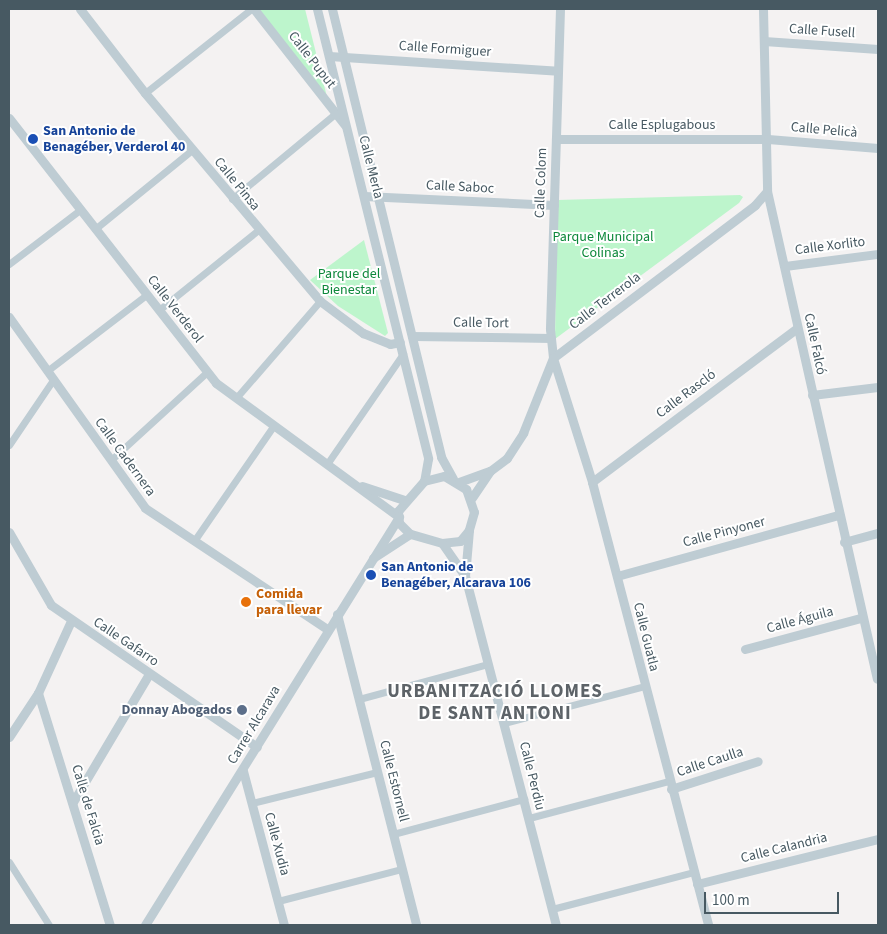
<!DOCTYPE html>
<html>
<head>
<meta charset="utf-8">
<style>
  body { margin:0 }
  #map { position:relative; width:887px; height:934px; overflow:hidden; background:#f4f2f2; font-family:"Source Sans 3",sans-serif }
  div>[style] { position:absolute }
  .green>* { inset:0; background:#bdf5cc }
  .pedestrian>* { height:7px; margin:-3.5px; padding:0 3.5px; transform-origin:3.5px; border-radius:3.5px; background:#beccd3 }
  .minor>* { height:9px; margin:-4.5px; padding:0 4.5px; transform-origin:4.5px; border-radius:4.5px; background:#beccd3 }
  .dots>* { width:14px; height:14px; translate:-50% -50%; box-sizing:border-box; border:2px solid #fff; border-radius:50% }
  span { translate:-50% -50%; white-space:nowrap; text-align:center; line-height:1.15; -webkit-text-stroke:4px #fff; paint-order:stroke }
  .street-label { font-size:14px; color:#475962 }
  .transit-label { font-size:14px; color:#164399; font-weight:700 }
  .left { translate:0 -50%; text-align:left }
  .park-label { font-size:14px; color:#0d883b }
  .food-label { font-size:14px; color:#c56008; font-weight:700 }
  .service-label { font-size:14px; color:#4e5e75; font-weight:700 }
  .right { translate:-100% -50%; text-align:right }
  .district-label { font-size:19px; color:#5d6368; font-weight:700; letter-spacing:1px }
  .frame { position:absolute; inset:0; border:10px solid #475962; pointer-events:none }
  .scale { position:absolute; left:704px; top:892px; width:135px; height:22px; box-sizing:border-box; border:2px solid #475962; border-top:0; padding-left:6px; font-size:15px; line-height:18px; white-space:nowrap; color:#475962; -webkit-text-stroke:4px #fff; paint-order:stroke }
</style>
</head>
<body>
<div id="map">
  <div class="green">
    <div style="clip-path:polygon(258px 9px,305px 9px,328px 101px)"></div>
    <div style="clip-path:polygon(740px 195px,743px 197px,739px 203px,555px 339px,557px 200px)"></div>
    <div style="clip-path:polygon(364px 240px,388px 333px,385px 336px,338px 306px,310px 280px)"></div>
  </div>
  <div class="pedestrian">
    <div style="left:145px;top:93px;width:135px;rotate:-38.4deg"></div>
    <div style="left:232px;top:199px;width:135px;rotate:-39.6deg"></div>
    <div style="left:95px;top:229px;width:125px;rotate:-39.2deg"></div>
    <div style="left:9px;top:264px;width:89px;rotate:-37.3deg"></div>
    <div style="left:159px;top:310px;width:127px;rotate:-38.9deg"></div>
    <div style="left:47px;top:371px;width:125px;rotate:-37.5deg"></div>
    <div style="left:236px;top:398px;width:128px;rotate:-49.1deg"></div>
    <div style="left:9px;top:445px;width:78px;rotate:-55.9deg"></div>
    <div style="left:111px;top:460px;width:130px;rotate:-42.5deg"></div>
    <div style="left:327px;top:464px;width:134px;rotate:-55.4deg"></div>
    <div style="left:194px;top:541px;width:141px;rotate:-55.4deg"></div>
    <div style="left:359px;top:699px;width:134px;rotate:-15.2deg"></div>
    <div style="left:504px;top:723px;width:146px;rotate:-14.7deg"></div>
    <div style="left:252px;top:803px;width:129px;rotate:-13.9deg"></div>
    <div style="left:529px;top:818px;width:145px;rotate:-14.8deg"></div>
    <div style="left:393px;top:834px;width:136px;rotate:-15deg"></div>
    <div style="left:9px;top:862px;width:75px;rotate:57.6deg"></div>
    <div style="left:278px;top:901px;width:128px;rotate:-14.5deg"></div>
    <div style="left:552px;top:909px;width:147px;rotate:-14.6deg"></div>
  </div>
  <div class="minor">
    <div style="left:80px;top:9px;width:106px;rotate:52.3deg"></div>
    <div style="left:145px;top:93px;width:272px;rotate:49.9deg"></div>
    <div style="left:320px;top:301px;width:54px;rotate:36.7deg"></div>
    <div style="left:363px;top:333px;width:29px;rotate:22deg"></div>
    <div style="left:390px;top:344px;width:10px;rotate:-11deg"></div>
    <div style="left:254px;top:9px;width:147px;rotate:51.9deg"></div>
    <div style="left:317px;top:9px;width:463px;rotate:76.1deg"></div>
    <div style="left:428px;top:459px;width:22px;rotate:100deg"></div>
    <div style="left:332px;top:9px;width:461px;rotate:76.3deg"></div>
    <div style="left:441px;top:457px;width:25px;rotate:61deg"></div>
    <div style="left:560px;top:9px;width:320px;rotate:91.8deg"></div>
    <div style="left:550px;top:329px;width:29px;rotate:84deg"></div>
    <div style="left:553px;top:358px;width:130px;rotate:72.5deg"></div>
    <div style="left:592px;top:482px;width:458px;rotate:75.3deg"></div>
    <div style="left:763px;top:9px;width:182px;rotate:88.7deg"></div>
    <div style="left:767px;top:191px;width:500px;rotate:77.3deg"></div>
    <div style="left:764px;top:41px;width:114px;rotate:4deg"></div>
    <div style="left:329px;top:56px;width:229px;rotate:3.7deg"></div>
    <div style="left:9px;top:118px;width:336px;rotate:52deg"></div>
    <div style="left:216px;top:383px;width:225px;rotate:36.2deg"></div>
    <div style="left:556px;top:139px;width:212px"></div>
    <div style="left:768px;top:139px;width:110px;rotate:4.7deg"></div>
    <div style="left:364px;top:196px;width:190px;rotate:2.7deg"></div>
    <div style="left:785px;top:266px;width:94px;rotate:-7.4deg"></div>
    <div style="left:9px;top:317px;width:234px;rotate:54.5deg"></div>
    <div style="left:145px;top:508px;width:219px;rotate:33.6deg"></div>
    <div style="left:412px;top:336px;width:139px;rotate:0.8deg"></div>
    <div style="left:553px;top:358px;width:253px;rotate:-37.1deg"></div>
    <div style="left:755px;top:205px;width:18px;rotate:-49deg"></div>
    <div style="left:812px;top:395px;width:66px;rotate:-6.9deg"></div>
    <div style="left:490px;top:471px;width:21px;rotate:-37deg"></div>
    <div style="left:507px;top:458px;width:30px;rotate:-57deg"></div>
    <div style="left:523px;top:433px;width:81px;rotate:-68.2deg"></div>
    <div style="left:444px;top:476px;width:26px;rotate:31deg"></div>
    <div style="left:466px;top:489px;width:24px;rotate:71deg"></div>
    <div style="left:474px;top:512px;width:19px;rotate:106deg"></div>
    <div style="left:469px;top:530px;width:14px;rotate:129deg"></div>
    <div style="left:460px;top:541px;width:18px;rotate:174deg"></div>
    <div style="left:442px;top:543px;width:33px;rotate:-164deg"></div>
    <div style="left:410px;top:534px;width:16px;rotate:-135deg"></div>
    <div style="left:399px;top:523px;width:12px;rotate:-95deg"></div>
    <div style="left:398px;top:511px;width:40px;rotate:-49deg"></div>
    <div style="left:424px;top:481px;width:21px;rotate:-14deg"></div>
    <div style="left:459px;top:482px;width:33px;rotate:-20deg"></div>
    <div style="left:490px;top:471px;width:32px;rotate:124deg"></div>
    <div style="left:592px;top:482px;width:256px;rotate:-36.9deg"></div>
    <div style="left:362px;top:486px;width:44px;rotate:18.4deg"></div>
    <div style="left:9px;top:532px;width:84px;rotate:60.1deg"></div>
    <div style="left:51px;top:605px;width:250px;rotate:34.6deg"></div>
    <div style="left:844px;top:542px;width:35px;rotate:-15deg"></div>
    <div style="left:442px;top:543px;width:40px;rotate:55.1deg"></div>
    <div style="left:465px;top:576px;width:46px;rotate:-85deg"></div>
    <div style="left:373px;top:558px;width:44px;rotate:-33deg"></div>
    <div style="left:465px;top:576px;width:361px;rotate:75.4deg"></div>
    <div style="left:617px;top:576px;width:229px;rotate:-15.4deg"></div>
    <div style="left:337px;top:614px;width:321px;rotate:75.7deg"></div>
    <div style="left:745px;top:649px;width:120px;rotate:-15deg"></div>
    <div style="left:38px;top:693px;width:243px;rotate:72.8deg"></div>
    <div style="left:9px;top:737px;width:53px;rotate:-56.6deg"></div>
    <div style="left:38px;top:693px;width:79px;rotate:-65.4deg"></div>
    <div style="left:243px;top:771px;width:159px;rotate:75.1deg"></div>
    <div style="left:671px;top:789px;width:91px;rotate:-17.8deg"></div>
    <div style="left:73px;top:802px;width:149px;rotate:-59.3deg"></div>
    <div style="left:697px;top:884px;width:187px;rotate:-14deg"></div>
    <div style="left:145px;top:925px;width:481px;rotate:-58.1deg"></div>
  </div>
  <div class="dots">
    <div style="left:33px;top:139px;background:#1a4fb4"></div>
    <div style="left:371px;top:575px;background:#1a4fb4"></div>
    <div style="left:246px;top:602px;background:#e8710a"></div>
    <div style="left:242px;top:710px;background:#5c6f8a"></div>
  </div>
  <div class="street-label">
    <span style="left:822px;top:31px;rotate:4deg">Calle Fusell</span>
    <span style="left:445px;top:49px;rotate:4deg">Calle Formiguer</span>
    <span style="left:312px;top:60px;rotate:52deg">Calle Puput</span>
    <span style="left:662px;top:125px">Calle Esplugabous</span>
    <span style="left:824px;top:130px;rotate:5deg">Calle Pelicà</span>
    <span style="left:371px;top:167px;rotate:76deg">Calle Merla</span>
    <span style="left:541px;top:183px;rotate:-88deg">Calle Colom</span>
    <span style="left:237px;top:184px;rotate:51deg">Calle Pinsa</span>
    <span style="left:460px;top:187px;rotate:3deg">Calle Saboc</span>
    <span style="left:830px;top:246px;rotate:-7deg">Calle Xorlito</span>
    <span style="left:605px;top:301px;rotate:-37deg">Calle Terrerola</span>
    <span style="left:175px;top:309px;rotate:52deg">Calle Verderol</span>
    <span style="left:481px;top:323px;rotate:1deg">Calle Tort</span>
    <span style="left:815px;top:344px;rotate:78deg">Calle Falcó</span>
    <span style="left:686px;top:394px;rotate:-37deg">Calle Rascló</span>
    <span style="left:125px;top:457px;rotate:54deg">Calle Cadernera</span>
    <span style="left:724px;top:532px;rotate:-15deg">Calle Pinyoner</span>
    <span style="left:800px;top:620px;rotate:-15deg">Calle Águila</span>
    <span style="left:646px;top:637px;rotate:76deg">Calle Guatla</span>
    <span style="left:126px;top:642px;rotate:34deg">Calle Gafarro</span>
    <span style="left:254px;top:725px;rotate:-59deg">Carrer Alcarava</span>
    <span style="left:710px;top:762px;rotate:-18deg">Calle Caulla</span>
    <span style="left:532px;top:776px;rotate:76deg">Calle Perdiu</span>
    <span style="left:394px;top:781px;rotate:76deg">Calle Estornell</span>
    <span style="left:88px;top:805px;rotate:73deg">Calle de Falcia</span>
    <span style="left:277px;top:844px;rotate:75deg">Calle Xudia</span>
    <span style="left:784px;top:848px;rotate:-14deg">Calle Calandria</span>
  </div>
  <div class="transit-label">
    <span class="left" style="left:43px;top:139px">San Antonio de<br>Benagéber, Verderol 40</span>
    <span class="left" style="left:381px;top:575px">San Antonio de<br>Benagéber, Alcarava 106</span>
  </div>
  <div class="park-label">
    <span style="left:603px;top:245px">Parque Municipal<br>Colinas</span>
    <span style="left:349px;top:282px">Parque del<br>Bienestar</span>
  </div>
  <div class="food-label">
    <span class="left" style="left:256px;top:602px">Comida<br>para llevar</span>
  </div>
  <div class="service-label">
    <span class="right" style="left:232px;top:710px">Donnay Abogados</span>
  </div>
  <div class="district-label">
    <span style="left:495px;top:703px">URBANITZACIÓ LLOMES<br>DE SANT ANTONI</span>
  </div>
  <div class="frame"></div>
  <div class="scale">100 m</div>
</div>
</body>
</html>
